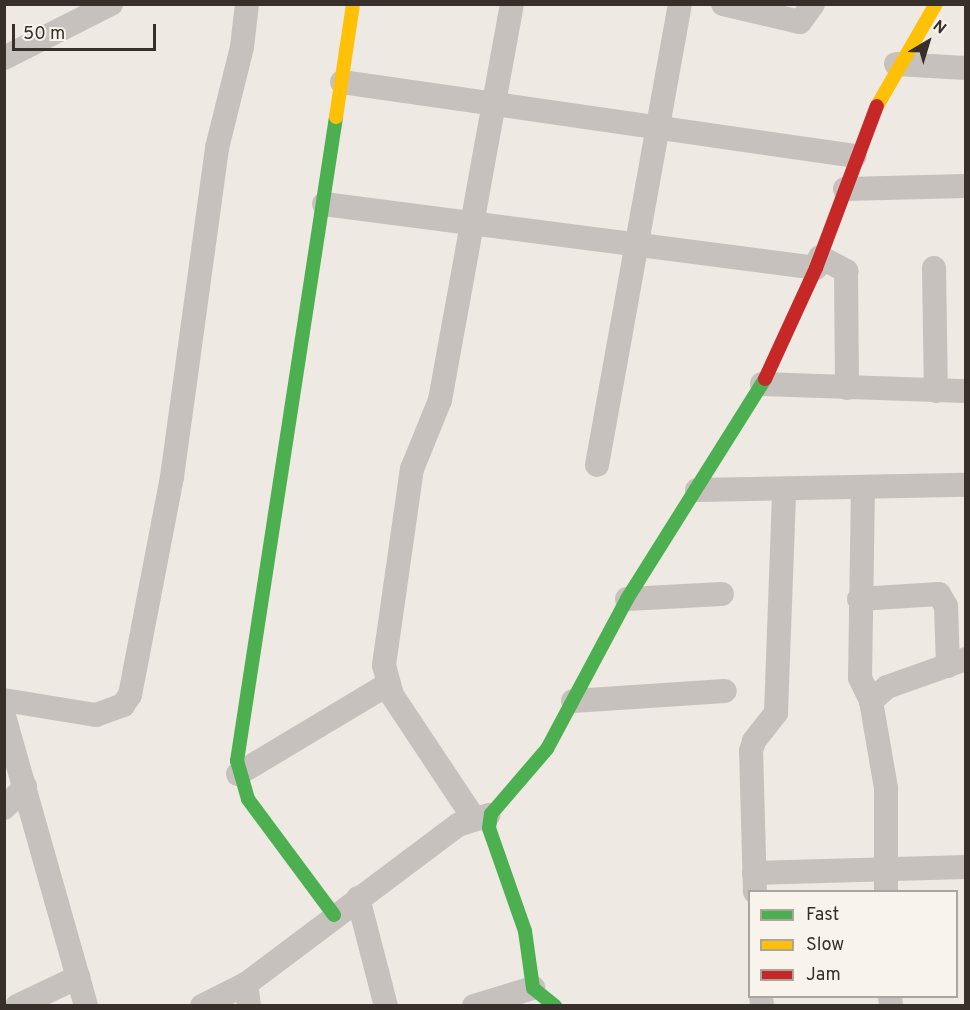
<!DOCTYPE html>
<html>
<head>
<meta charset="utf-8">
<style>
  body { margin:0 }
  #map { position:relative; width:970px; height:1010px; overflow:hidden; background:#eee9e2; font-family:Overpass,sans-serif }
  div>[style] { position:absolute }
  .street>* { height:24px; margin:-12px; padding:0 12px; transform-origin:12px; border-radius:12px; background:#c6c1bc }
  .fast>* { height:14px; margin:-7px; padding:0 7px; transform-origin:7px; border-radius:7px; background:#4caf50 }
  .slow>* { height:14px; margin:-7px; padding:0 7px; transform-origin:7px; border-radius:7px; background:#ffc107 }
  .jam>* { height:14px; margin:-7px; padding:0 7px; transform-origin:7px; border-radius:7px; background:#c62828 }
  span { translate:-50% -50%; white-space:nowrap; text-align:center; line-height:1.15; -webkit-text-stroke:4.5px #f9f4eb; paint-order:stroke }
  .frame { position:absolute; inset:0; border:6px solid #372f2a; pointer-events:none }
  .legend { position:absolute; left:748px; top:890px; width:210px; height:108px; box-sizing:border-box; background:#f9f4eb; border:2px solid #aba59e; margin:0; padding:8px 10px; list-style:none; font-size:18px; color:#372f2a }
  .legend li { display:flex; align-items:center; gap:12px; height:30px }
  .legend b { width:30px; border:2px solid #aba59e }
  .north { position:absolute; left:898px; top:12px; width:60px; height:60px; -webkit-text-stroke:4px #f9f4eb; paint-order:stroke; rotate:38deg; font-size:16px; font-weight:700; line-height:24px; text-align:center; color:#372f2a }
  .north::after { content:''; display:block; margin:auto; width:21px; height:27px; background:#372f2a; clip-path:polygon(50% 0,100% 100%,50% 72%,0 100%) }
  .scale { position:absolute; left:12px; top:24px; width:144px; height:27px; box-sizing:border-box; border:3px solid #372f2a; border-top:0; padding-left:8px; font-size:18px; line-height:21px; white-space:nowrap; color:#372f2a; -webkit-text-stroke:4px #f9f4eb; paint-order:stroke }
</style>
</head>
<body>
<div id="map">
  <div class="street">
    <div style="left:723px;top:4px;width:79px;rotate:13.2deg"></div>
    <div style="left:800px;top:22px;width:22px;rotate:-54deg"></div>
    <div style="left:4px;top:58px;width:120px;rotate:-26.8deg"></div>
    <div style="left:896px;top:64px;width:70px;rotate:3.3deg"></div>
    <div style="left:342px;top:82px;width:518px;rotate:8.21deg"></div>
    <div style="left:845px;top:189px;width:121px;rotate:-1.4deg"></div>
    <div style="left:324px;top:204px;width:496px;rotate:7.4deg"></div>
    <div style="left:820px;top:257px;width:30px;rotate:28deg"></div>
    <div style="left:846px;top:271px;width:117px;rotate:89.5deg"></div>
    <div style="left:934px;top:268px;width:123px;rotate:89.1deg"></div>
    <div style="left:762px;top:384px;width:204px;rotate:2deg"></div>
    <div style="left:597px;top:465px;width:468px;rotate:-79.8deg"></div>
    <div style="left:863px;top:487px;width:191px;rotate:90.9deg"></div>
    <div style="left:860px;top:678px;width:25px;rotate:64deg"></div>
    <div style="left:697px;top:490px;width:269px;rotate:-1.1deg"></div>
    <div style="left:627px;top:599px;width:95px;rotate:-3deg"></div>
    <div style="left:859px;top:599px;width:80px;rotate:-3.6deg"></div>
    <div style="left:939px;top:594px;width:14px;rotate:60deg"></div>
    <div style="left:946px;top:606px;width:60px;rotate:88.1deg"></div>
    <div style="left:4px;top:700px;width:93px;rotate:9.3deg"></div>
    <div style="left:96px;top:715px;width:29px;rotate:-20deg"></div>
    <div style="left:123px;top:705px;width:12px;rotate:-55deg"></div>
    <div style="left:130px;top:695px;width:222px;rotate:-79.1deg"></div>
    <div style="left:172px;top:477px;width:332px;rotate:-82.2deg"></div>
    <div style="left:217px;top:148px;width:104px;rotate:-76.1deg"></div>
    <div style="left:242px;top:47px;width:43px;rotate:-83.4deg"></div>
    <div style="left:573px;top:701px;width:152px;rotate:-3.8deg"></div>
    <div style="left:4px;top:716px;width:301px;rotate:74.2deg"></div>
    <div style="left:238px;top:774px;width:174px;rotate:-30.9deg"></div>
    <div style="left:4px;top:808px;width:30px;rotate:-45deg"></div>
    <div style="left:473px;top:817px;width:146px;rotate:-123.6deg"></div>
    <div style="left:392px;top:695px;width:31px;rotate:-105deg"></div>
    <div style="left:384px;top:665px;width:198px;rotate:-81.9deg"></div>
    <div style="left:412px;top:469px;width:74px;rotate:-67.9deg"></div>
    <div style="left:440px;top:400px;width:402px;rotate:-79.7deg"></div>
    <div style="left:754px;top:873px;width:212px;rotate:-1.6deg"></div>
    <div style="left:755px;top:892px;width:141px;rotate:-91.6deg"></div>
    <div style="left:751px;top:751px;width:10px;rotate:-73deg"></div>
    <div style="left:754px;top:741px;width:36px;rotate:-52deg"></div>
    <div style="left:776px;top:713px;width:223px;rotate:-87.9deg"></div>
    <div style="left:886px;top:892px;width:104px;rotate:-90deg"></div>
    <div style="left:886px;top:788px;width:88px;rotate:-99.8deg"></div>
    <div style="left:871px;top:701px;width:21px;rotate:-41deg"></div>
    <div style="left:887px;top:687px;width:84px;rotate:-19.5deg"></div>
    <div style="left:358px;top:898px;width:112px;rotate:75.5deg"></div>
    <div style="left:246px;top:984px;width:22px;rotate:82deg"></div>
    <div style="left:761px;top:996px;width:10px;rotate:84deg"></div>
    <div style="left:890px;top:996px;width:10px;rotate:84deg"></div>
    <div style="left:17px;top:1006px;width:68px;rotate:-25.4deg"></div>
    <div style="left:202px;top:1006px;width:49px;rotate:-26.6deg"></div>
    <div style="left:246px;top:984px;width:265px;rotate:-36.9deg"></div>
    <div style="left:458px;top:825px;width:32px;rotate:-18deg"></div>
    <div style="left:474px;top:1006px;width:62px;rotate:-17deg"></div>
  </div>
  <div class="fast">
    <div style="left:334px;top:915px;width:144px;rotate:-126.6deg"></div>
    <div style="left:248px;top:799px;width:40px;rotate:-106deg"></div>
    <div style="left:237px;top:761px;width:652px;rotate:-81.26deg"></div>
    <div style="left:555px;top:1006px;width:28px;rotate:-141deg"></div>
    <div style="left:533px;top:988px;width:58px;rotate:-98deg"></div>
    <div style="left:525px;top:931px;width:109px;rotate:-109.3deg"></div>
    <div style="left:489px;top:828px;width:14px;rotate:-82deg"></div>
    <div style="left:491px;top:814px;width:86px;rotate:-49.3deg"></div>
    <div style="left:547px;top:749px;width:170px;rotate:-61.9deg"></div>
    <div style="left:627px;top:599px;width:260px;rotate:-57.9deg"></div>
  </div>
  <div class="slow">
    <div style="left:877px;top:106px;width:118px;rotate:-60deg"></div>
    <div style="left:336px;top:117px;width:114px;rotate:-81.4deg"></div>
  </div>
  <div class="jam">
    <div style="left:765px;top:379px;width:122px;rotate:-65.3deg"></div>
    <div style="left:816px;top:268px;width:173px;rotate:-69.4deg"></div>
  </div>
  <div class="frame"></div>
  <ul class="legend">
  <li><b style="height:8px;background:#4caf50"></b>Fast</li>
  <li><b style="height:8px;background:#ffc107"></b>Slow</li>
  <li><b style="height:8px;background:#c62828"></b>Jam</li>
  </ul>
  <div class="north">N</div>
  <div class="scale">50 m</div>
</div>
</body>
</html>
